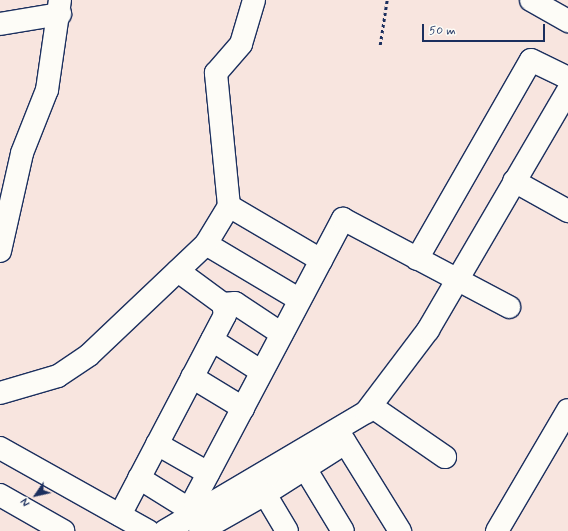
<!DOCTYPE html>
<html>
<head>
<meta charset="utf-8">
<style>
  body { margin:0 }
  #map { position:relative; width:568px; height:531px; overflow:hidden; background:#f8e5df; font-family:Mynerve,sans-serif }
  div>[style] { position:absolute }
  .path>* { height:2.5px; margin-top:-1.25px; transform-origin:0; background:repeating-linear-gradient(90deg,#1b2f5e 0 3px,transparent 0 6px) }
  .roads { filter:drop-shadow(1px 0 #1b2f5e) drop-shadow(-1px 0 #1b2f5e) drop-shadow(0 1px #1b2f5e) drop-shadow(0 -1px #1b2f5e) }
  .minor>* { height:22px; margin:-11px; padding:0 11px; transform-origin:11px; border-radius:11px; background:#fdfcf7 }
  span { translate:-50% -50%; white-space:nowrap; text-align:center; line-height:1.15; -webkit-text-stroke:3px #fdfcf7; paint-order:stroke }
  .north { position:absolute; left:16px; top:475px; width:40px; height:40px; -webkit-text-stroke:3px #fdfcf7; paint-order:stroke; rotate:236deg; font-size:11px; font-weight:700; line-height:16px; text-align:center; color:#1b2f5e }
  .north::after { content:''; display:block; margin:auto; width:14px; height:18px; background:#1b2f5e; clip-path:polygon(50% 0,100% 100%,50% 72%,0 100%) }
  .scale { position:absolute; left:422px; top:24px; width:123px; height:18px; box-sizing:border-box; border:2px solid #1b2f5e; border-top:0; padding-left:5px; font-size:12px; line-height:14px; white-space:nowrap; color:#1b2f5e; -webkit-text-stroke:3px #fdfcf7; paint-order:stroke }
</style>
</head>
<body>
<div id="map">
  <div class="path">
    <div style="left:380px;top:45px;width:46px;rotate:-81.2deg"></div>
  </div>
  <div class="roads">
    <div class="minor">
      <div style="left:531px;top:0;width:43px;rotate:29.6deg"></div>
      <div style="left:0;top:24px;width:61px;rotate:-9.5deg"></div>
      <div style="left:514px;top:181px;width:62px;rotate:29.1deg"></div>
      <div style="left:229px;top:206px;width:107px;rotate:30.4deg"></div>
      <div style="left:206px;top:244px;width:109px;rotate:30.8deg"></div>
      <div style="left:0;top:251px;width:100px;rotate:-77.3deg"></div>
      <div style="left:22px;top:153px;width:68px;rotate:-68.4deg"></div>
      <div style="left:47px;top:90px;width:91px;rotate:-81.8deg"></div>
      <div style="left:417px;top:259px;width:229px;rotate:-60.2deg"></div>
      <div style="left:531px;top:60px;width:41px;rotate:25.9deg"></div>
      <div style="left:223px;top:304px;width:12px;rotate:-5deg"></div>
      <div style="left:235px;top:303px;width:56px;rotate:33.4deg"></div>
      <div style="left:212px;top:340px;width:59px;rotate:32.6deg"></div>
      <div style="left:192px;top:377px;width:60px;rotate:31.3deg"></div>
      <div style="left:0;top:393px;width:60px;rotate:-16.3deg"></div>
      <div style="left:58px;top:376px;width:37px;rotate:-34deg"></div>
      <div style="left:89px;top:355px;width:161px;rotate:-43.5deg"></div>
      <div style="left:206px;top:244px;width:44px;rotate:-58.8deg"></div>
      <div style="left:229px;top:206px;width:134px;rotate:-95.6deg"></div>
      <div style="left:216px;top:73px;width:38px;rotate:-49deg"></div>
      <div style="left:241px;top:44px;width:46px;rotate:-73.5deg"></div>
      <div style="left:371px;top:406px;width:90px;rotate:34.6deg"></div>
      <div style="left:338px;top:431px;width:118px;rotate:58.2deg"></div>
      <div style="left:157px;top:444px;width:59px;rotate:29.6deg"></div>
      <div style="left:0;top:448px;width:170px;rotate:29.3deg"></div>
      <div style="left:306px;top:470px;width:71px;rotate:58.8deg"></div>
      <div style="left:139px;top:478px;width:59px;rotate:31.8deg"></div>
      <div style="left:265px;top:494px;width:95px;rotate:-32.5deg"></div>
      <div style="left:0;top:495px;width:73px;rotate:29.7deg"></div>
      <div style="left:120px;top:515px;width:226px;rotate:-62.3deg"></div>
      <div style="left:225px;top:315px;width:11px;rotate:-100deg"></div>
      <div style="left:223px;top:304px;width:56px;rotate:-143.7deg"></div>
      <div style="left:183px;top:521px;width:342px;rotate:-62.1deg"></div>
      <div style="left:343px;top:219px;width:188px;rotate:27.9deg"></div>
      <div style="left:165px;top:531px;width:234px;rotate:-30.6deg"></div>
      <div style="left:366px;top:412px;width:103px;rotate:-52.9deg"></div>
      <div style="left:428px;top:330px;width:278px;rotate:-59.7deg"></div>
      <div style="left:200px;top:531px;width:75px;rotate:-29.6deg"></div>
      <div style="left:265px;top:494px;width:43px;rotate:59.3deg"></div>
      <div style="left:497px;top:531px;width:140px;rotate:-59.6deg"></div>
    </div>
  </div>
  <div class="north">N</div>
  <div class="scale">50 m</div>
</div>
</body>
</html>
